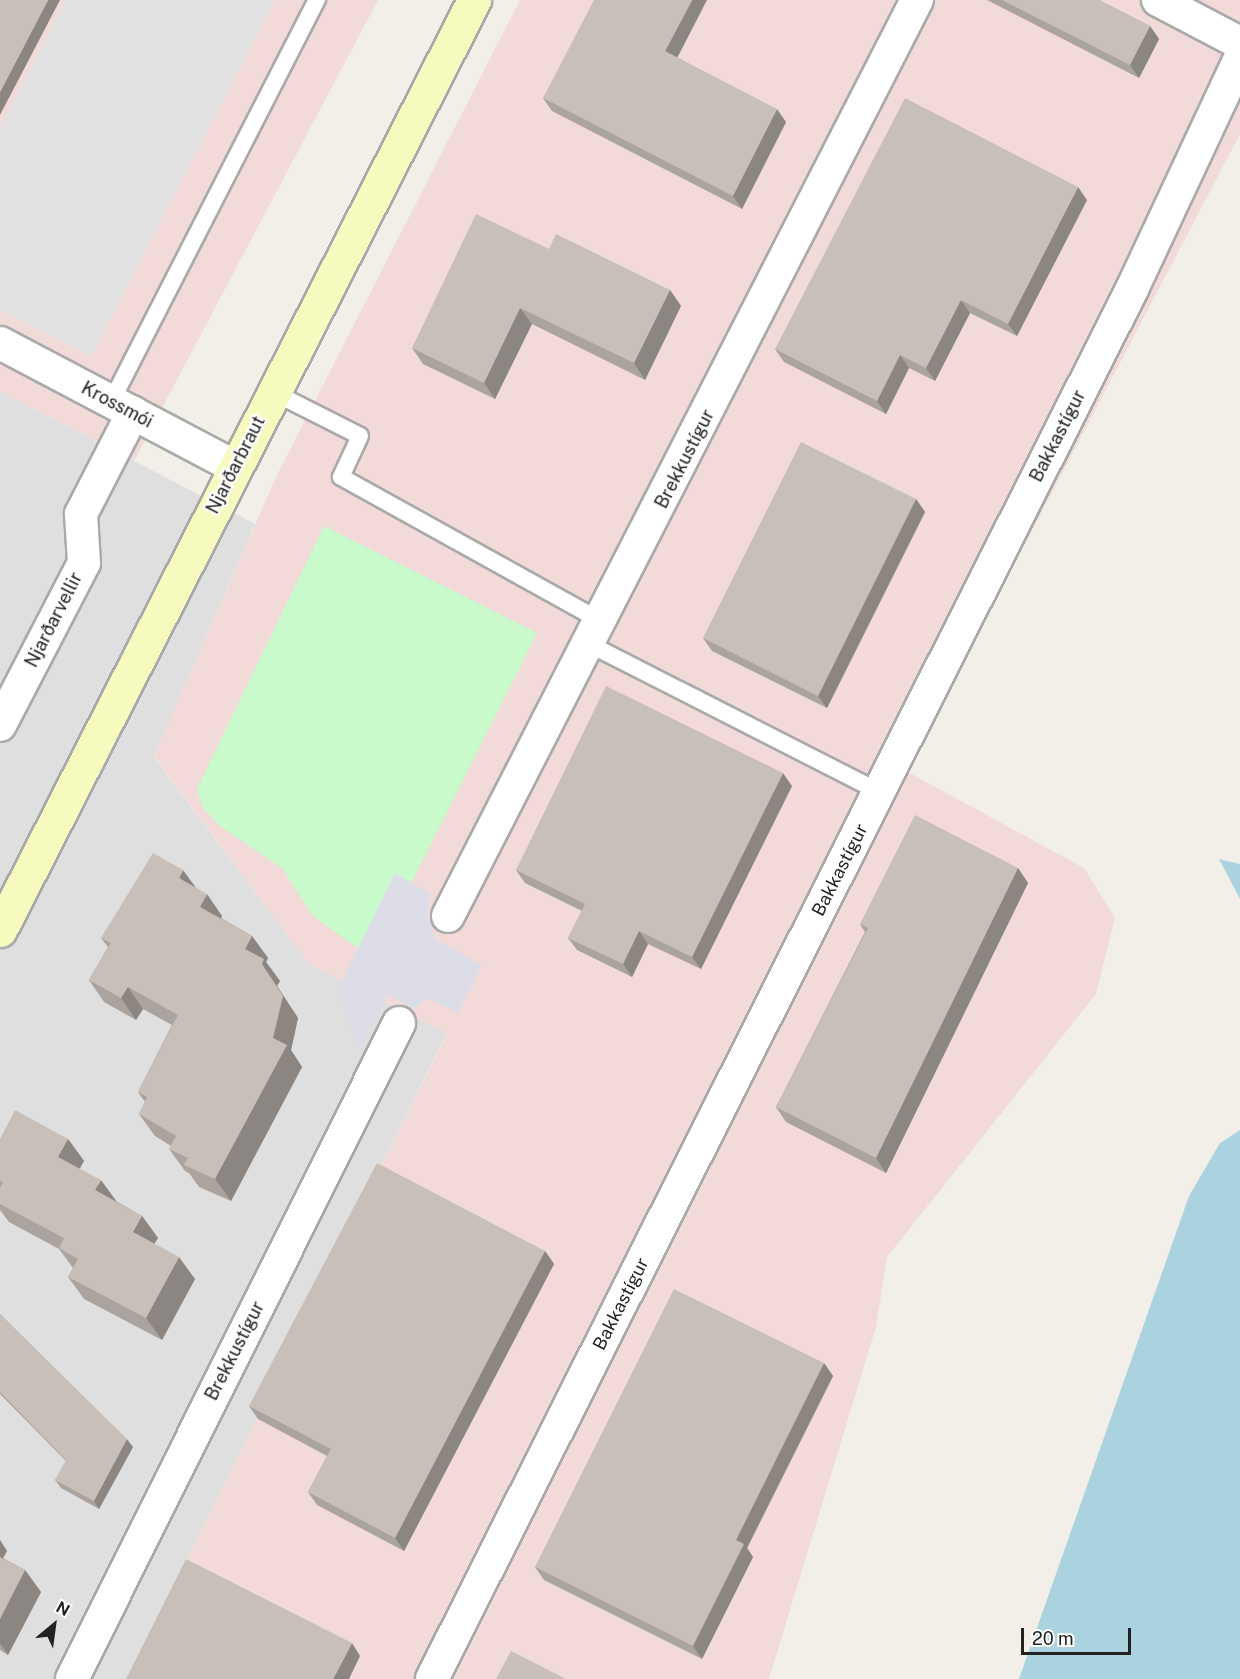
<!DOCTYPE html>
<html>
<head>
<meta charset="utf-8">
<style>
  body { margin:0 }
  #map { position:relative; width:1240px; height:1679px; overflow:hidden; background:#f2efe9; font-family:"Public Sans",sans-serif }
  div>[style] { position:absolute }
  .residential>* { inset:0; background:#e0dfdf }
  .commercial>* { inset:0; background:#f2dad9 }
  .park>* { inset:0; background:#c8facc }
  .parking>* { inset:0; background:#e2e2e2 }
  .plaza>* { inset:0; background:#dddde8 }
  .water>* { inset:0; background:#aad3df }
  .roads { filter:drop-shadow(2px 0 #a9a9a9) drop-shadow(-2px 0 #a9a9a9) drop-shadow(0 2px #a9a9a9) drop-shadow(0 -2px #a9a9a9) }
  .service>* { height:16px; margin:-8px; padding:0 8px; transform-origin:8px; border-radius:8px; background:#fff }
  .minor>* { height:32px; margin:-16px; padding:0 16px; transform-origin:16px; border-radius:16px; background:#fff }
  .secondary>* { height:33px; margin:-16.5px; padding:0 16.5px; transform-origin:16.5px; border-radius:16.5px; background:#f7fabf }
  .wall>* { inset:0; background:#aba49e }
  .shaded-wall>* { inset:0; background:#8b8681 }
  .building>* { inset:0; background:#c7bfb8 }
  span { translate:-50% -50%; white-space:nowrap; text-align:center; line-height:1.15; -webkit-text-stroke:4.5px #fff; paint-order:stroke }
  .street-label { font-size:18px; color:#222 }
  .north { position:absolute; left:24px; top:1595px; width:60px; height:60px; -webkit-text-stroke:4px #fff; paint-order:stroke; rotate:29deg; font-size:16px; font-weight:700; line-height:24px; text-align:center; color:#222 }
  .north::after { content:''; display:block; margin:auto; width:21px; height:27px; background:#222; clip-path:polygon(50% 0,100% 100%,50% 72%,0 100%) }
  .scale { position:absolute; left:1021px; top:1628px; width:110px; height:27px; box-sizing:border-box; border:3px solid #222; border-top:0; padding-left:8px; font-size:18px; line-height:21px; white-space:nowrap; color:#222; -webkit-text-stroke:4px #fff; paint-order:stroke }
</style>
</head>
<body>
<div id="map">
  <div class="residential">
    <div style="clip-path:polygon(0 391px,255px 524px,154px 757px,309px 964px,447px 1033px,128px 1679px,0 1679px)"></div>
  </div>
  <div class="commercial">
    <div style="clip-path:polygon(0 0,378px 0,134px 461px,0 391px)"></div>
    <div style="clip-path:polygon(520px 0,1240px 0,1240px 134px,906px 771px,1084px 868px,1115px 918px,1096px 994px,887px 1257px,876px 1327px,769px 1679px,128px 1679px,447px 1034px,309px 964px,154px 756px,277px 475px)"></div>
  </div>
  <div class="park">
    <div style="clip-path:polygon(324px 526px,537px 633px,373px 959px,312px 915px,283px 869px,220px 826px,203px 808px,197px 789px)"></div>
  </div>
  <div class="parking">
    <div style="clip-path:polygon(66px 0,275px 0,91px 356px,0 309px,0 127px)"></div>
  </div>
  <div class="plaza">
    <div style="clip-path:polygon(395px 873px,430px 893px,428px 915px,436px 940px,482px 965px,458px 1013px,427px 998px,414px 1009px,388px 995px,359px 1049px,338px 989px)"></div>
  </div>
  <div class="water">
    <div style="clip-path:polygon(1219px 859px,1240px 864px,1240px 899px)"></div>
    <div style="clip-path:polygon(1240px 1130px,1240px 1679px,1019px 1679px,1189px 1196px,1220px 1143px)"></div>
  </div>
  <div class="roads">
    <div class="service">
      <div style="left:273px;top:392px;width:97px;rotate:26.8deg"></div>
      <div style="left:360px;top:436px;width:45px;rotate:114.9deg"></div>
      <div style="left:341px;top:477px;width:299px;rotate:29deg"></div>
      <div style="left:111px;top:402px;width:452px;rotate:-62.9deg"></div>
      <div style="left:591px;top:645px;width:323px;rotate:27deg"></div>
    </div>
    <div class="minor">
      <div style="left:1158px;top:0;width:93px;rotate:27.7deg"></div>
      <div style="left:0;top:343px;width:266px;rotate:27.8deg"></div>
      <div style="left:0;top:725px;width:182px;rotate:-62.6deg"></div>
      <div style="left:84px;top:563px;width:49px;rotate:-93.5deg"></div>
      <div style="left:81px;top:514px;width:114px;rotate:-62.8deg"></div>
      <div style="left:448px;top:916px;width:1029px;rotate:-62.89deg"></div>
      <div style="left:72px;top:1679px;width:733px;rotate:-63.5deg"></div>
      <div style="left:432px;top:1679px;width:1556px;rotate:-63.27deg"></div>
      <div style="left:1132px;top:289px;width:255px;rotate:-64.9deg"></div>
    </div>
    <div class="secondary">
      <div style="left:0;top:930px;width:1044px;rotate:-62.99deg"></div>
    </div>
  </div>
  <div class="wall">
    <div style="clip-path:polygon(987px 0,1099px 0,1150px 26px,1159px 39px,1139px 78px)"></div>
    <div style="clip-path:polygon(678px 58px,786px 122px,742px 209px,552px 111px,543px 98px)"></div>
    <div style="clip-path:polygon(1087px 200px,1017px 336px,970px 313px,935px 381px,909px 368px,886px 414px,784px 362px,775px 349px)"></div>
    <div style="clip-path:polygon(549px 249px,670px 290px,681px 306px,645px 380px,532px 324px,495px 399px,423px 364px,412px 348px)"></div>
    <div style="clip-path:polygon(916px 499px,925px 512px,827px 708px,712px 651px,703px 638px)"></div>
    <div style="clip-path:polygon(792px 786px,701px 969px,648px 944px,632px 977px,577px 950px,568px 938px,582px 911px,525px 883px,516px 870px)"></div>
    <div style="clip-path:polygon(1018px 868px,1028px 883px,886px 1173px,786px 1122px,776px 1107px,865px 932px,860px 924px)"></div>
    <div style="clip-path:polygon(195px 888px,222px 916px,221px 918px,252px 936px,268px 958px,266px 962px,280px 981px,277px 986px,298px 1018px,291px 1050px,302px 1067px,231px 1201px,199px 1187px,189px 1173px,185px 1171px,169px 1149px,171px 1146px,155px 1136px,139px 1114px,145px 1102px,138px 1092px,172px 1025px,143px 1009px,136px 1020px,104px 1002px,89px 980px,108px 947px,101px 938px)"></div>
    <div style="clip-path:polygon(0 1139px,68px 1139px,84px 1161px,79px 1168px,116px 1201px,142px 1216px,158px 1238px,154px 1244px,195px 1279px,162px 1340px,84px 1299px,68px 1277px,73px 1268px,59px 1249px,9px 1222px,0 1210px)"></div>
    <div style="clip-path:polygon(545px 1251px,554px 1264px,404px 1551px,317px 1505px,308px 1492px,327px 1456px,258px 1419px,249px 1406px)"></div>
    <div style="clip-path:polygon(0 1314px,133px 1447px,99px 1509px,61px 1488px,55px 1480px,66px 1461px,0 1394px)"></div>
    <div style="clip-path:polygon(824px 1363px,833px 1376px,747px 1548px,753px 1557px,702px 1659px,544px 1580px,535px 1567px)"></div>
    <div style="clip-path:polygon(0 1540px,7px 1551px,3px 1558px,25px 1570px,41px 1592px,8px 1655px,0 1650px)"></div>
  </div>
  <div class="shaded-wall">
    <div style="clip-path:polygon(48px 0,60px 0,0 115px,0 92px)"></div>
    <div style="clip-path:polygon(692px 0,707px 0,674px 64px,665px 51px)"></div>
    <div style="clip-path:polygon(1150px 26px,1159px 39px,1139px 78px,1130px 65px)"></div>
    <div style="clip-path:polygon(777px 109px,786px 122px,742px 209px,733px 196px)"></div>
    <div style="clip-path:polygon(1078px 187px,1087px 200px,1017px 336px,1008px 324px)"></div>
    <div style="clip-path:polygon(670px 290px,681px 306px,645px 380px,634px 363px)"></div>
    <div style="clip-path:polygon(961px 300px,970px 313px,935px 381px,926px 368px)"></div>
    <div style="clip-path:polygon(520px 308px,532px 324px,495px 399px,484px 383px)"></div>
    <div style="clip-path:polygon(900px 355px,909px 368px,886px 414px,877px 401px)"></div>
    <div style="clip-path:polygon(916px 499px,925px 512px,827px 708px,818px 696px)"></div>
    <div style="clip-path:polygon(783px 773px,792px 786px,701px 969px,692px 957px)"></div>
    <div style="clip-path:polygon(1018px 868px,1028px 883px,886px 1173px,876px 1158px)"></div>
    <div style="clip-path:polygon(183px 870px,199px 892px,179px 878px)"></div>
    <div style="clip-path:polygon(207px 894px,222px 916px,216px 929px,200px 907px)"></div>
    <div style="clip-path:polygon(639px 931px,648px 944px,632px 977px,623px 964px)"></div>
    <div style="clip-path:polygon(252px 936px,268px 958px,266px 962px,280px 981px,277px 986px,298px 1018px,291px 1050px,302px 1067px,231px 1201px,215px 1179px,273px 1038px,245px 949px)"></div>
    <div style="clip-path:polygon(128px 987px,143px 1009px,136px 1020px,121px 998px)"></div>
    <div style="clip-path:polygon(68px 1139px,84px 1161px,74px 1179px,58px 1157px)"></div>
    <div style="clip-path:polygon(101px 1180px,117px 1202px,95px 1190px)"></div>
    <div style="clip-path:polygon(142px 1216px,158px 1238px,148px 1254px,133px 1232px)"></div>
    <div style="clip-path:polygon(545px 1251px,554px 1264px,404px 1551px,395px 1538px)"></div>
    <div style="clip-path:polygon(179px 1257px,195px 1279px,162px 1340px,146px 1318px)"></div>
    <div style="clip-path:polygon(824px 1363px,833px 1376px,747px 1548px,753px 1557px,702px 1659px,693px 1646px,736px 1540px)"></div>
    <div style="clip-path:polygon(127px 1439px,133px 1447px,99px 1509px,94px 1501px)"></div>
    <div style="clip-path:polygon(0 1540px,7px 1551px,0 1564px)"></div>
    <div style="clip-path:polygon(25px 1570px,41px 1592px,8px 1655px,0 1643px,0 1619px)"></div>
    <div style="clip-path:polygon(352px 1643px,360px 1656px,349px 1679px,333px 1679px)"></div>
  </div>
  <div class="building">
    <div style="clip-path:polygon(0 0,48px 0,0 92px)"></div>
    <div style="clip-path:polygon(594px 0,692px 0,665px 51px,777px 109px,733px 196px,543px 98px)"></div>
    <div style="clip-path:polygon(1002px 0,1099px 0,1150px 26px,1130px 65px)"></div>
    <div style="clip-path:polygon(905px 98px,1078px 187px,1008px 324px,961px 300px,926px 368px,900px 355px,877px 401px,775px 349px)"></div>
    <div style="clip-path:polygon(476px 214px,549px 249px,556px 234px,670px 290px,634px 363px,520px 308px,484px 383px,412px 348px)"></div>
    <div style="clip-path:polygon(801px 442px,916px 499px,818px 696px,703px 638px)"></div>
    <div style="clip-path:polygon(606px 686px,783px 773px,692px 957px,639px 931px,623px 964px,568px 938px,585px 904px,516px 870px)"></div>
    <div style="clip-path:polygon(915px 815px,1018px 868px,876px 1158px,776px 1107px,868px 928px,860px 924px)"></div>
    <div style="clip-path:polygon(153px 853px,183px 870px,179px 878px,207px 894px,200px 907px,252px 936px,245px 949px,264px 959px,262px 964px,283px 996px,273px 1038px,287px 1045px,215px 1179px,184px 1165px,188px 1158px,169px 1149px,176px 1136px,139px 1114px,147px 1097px,138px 1092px,178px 1015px,128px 987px,121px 998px,89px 980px,111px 943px,101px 938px)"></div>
    <div style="clip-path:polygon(15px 1110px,68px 1139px,58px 1157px,101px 1180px,95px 1190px,142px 1216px,133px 1232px,179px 1257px,146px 1318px,68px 1277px,78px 1259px,59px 1248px,64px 1238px,0 1204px,0 1188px,3px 1182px,0 1180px,0 1139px)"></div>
    <div style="clip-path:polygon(377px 1163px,545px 1251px,395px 1538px,308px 1492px,331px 1449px,249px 1406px)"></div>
    <div style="clip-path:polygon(674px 1289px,824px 1363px,736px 1540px,744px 1544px,693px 1646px,535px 1567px)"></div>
    <div style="clip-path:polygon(0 1314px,127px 1439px,94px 1501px,55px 1480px,66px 1460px,0 1392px)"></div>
    <div style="clip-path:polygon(0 1557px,25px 1570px,0 1619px)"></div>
    <div style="clip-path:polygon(186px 1559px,352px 1643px,333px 1679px,126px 1679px)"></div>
    <div style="clip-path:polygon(511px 1651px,566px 1679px,496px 1679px)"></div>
  </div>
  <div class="street-label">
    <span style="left:117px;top:405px;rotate:28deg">Krossmói</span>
    <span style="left:1058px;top:436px;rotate:-63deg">Bakkastígur</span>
    <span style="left:685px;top:459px;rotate:-63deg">Brekkustígur</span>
    <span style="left:236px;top:465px;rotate:-63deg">Njarðarbraut</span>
    <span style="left:54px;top:620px;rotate:-63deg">Njarðarvellir</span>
    <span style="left:840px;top:870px;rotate:-63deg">Bakkastígur</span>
    <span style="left:621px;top:1304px;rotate:-63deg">Bakkastígur</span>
    <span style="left:235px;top:1351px;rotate:-63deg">Brekkustígur</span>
  </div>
  <div class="north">N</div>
  <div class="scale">20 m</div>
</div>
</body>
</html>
